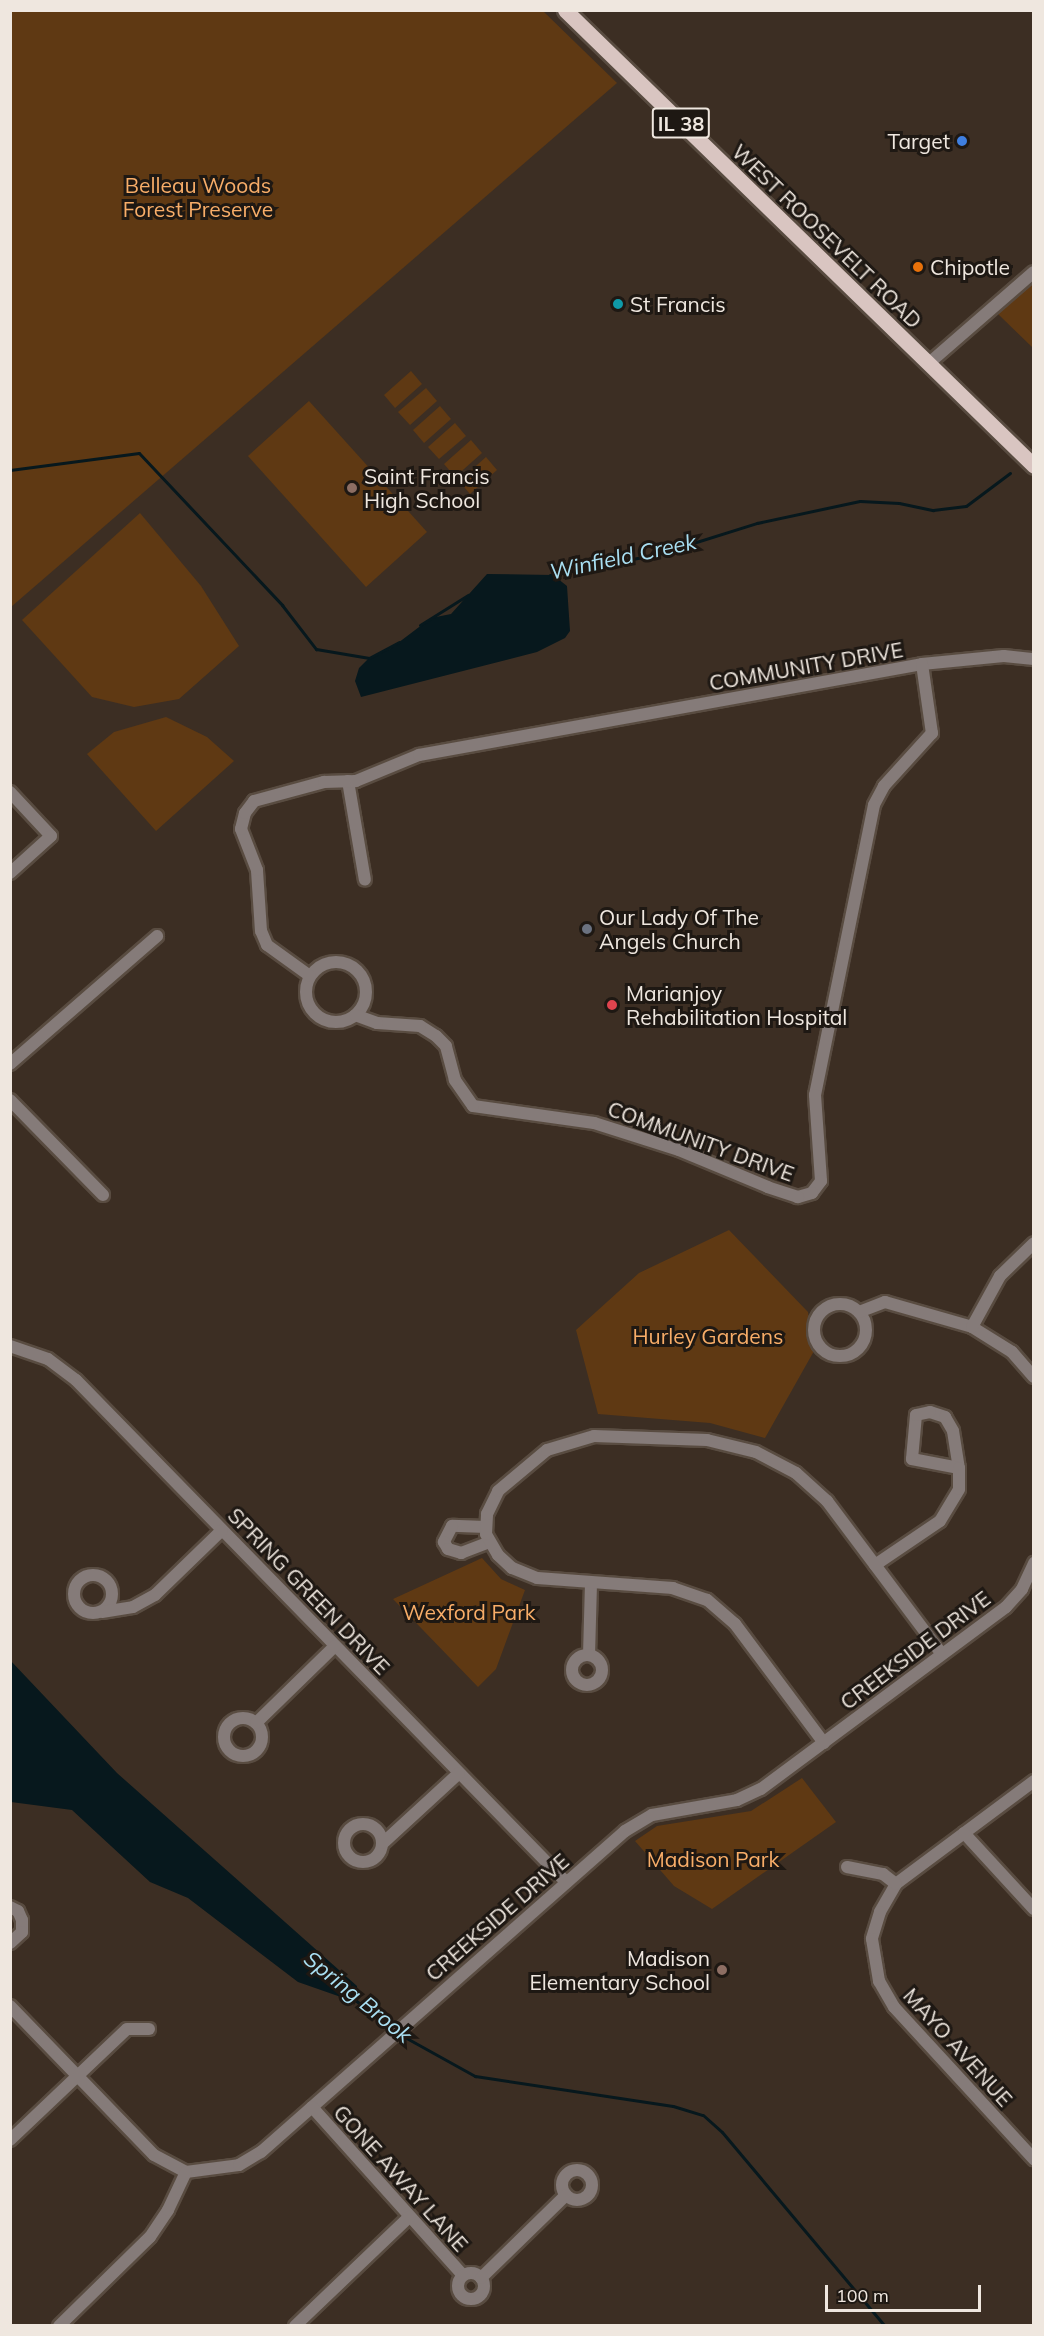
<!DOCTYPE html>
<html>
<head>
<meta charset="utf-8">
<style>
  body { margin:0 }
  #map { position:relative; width:1044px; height:2336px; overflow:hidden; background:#3c2e23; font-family:Mulish,sans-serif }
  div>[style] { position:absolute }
  .green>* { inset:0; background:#5f3913 }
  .water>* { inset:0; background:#07181d }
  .stream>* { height:3px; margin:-1.5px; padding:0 1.5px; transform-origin:1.5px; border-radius:1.5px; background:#07181d }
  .roads { filter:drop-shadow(2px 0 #594c41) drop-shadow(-2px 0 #594c41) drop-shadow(0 2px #594c41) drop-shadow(0 -2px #594c41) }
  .street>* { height:12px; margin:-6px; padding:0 6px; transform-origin:6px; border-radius:6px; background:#857b79 }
  .street>.ring { margin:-6px; padding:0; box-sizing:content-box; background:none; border:12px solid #857b79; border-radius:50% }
  .primary>* { height:15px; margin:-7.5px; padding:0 7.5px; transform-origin:7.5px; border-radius:7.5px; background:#d9c5c1 }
  .dots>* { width:16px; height:16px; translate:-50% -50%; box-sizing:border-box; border:3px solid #1e1813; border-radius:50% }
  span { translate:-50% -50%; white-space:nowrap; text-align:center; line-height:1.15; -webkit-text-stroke:6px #1e1813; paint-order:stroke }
  .shield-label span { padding:2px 4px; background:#1e1813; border:2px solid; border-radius:4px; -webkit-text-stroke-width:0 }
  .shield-label { font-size:20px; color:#efe7df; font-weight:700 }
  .poi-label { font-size:21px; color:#efe7df }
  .right { translate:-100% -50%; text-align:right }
  .left { translate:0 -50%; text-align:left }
  .park-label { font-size:21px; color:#f8ad68 }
  .street-label { font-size:21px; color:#efe7df }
  .water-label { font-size:22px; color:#a9dff2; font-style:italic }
  .frame { position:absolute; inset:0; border:12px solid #efe7df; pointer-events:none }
  .scale { position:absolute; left:825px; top:2285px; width:156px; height:27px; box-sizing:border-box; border:3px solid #efe7df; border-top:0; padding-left:8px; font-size:18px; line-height:21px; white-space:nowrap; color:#efe7df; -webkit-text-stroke:4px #1e1813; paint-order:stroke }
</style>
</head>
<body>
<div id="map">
  <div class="green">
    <div style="clip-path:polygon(11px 10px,543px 11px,617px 83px,11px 607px)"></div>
    <div style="clip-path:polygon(1033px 280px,1033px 348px,997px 313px)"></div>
    <div style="clip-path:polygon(411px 371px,422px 384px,395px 408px,384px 395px)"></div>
    <div style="clip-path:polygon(426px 388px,437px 401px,410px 425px,398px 412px)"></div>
    <div style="clip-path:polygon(309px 401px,427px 532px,366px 587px,248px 456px)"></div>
    <div style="clip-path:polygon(440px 406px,451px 419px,424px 443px,413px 430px)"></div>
    <div style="clip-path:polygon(455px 423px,466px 436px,439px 459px,428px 447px)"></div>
    <div style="clip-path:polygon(471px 440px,482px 453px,455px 477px,444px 464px)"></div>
    <div style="clip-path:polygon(486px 457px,497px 470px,470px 494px,459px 481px)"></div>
    <div style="clip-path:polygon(140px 513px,201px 586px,239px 646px,179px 699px,134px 707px,92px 697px,22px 620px)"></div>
    <div style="clip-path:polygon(166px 717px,207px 737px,234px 761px,156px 831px,87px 754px,114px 732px)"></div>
    <div style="clip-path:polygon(729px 1230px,808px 1312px,814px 1351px,765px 1438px,710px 1423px,598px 1414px,576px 1330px,639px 1273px)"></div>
    <div style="clip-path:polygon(482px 1558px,501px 1579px,525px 1590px,496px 1669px,478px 1687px,393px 1599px)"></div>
    <div style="clip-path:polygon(802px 1778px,836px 1822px,712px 1909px,674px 1886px,635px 1841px,657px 1826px,751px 1811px)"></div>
  </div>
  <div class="water">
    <div style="clip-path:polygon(487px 574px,553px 575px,567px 586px,570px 631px,565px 638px,537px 652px,361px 697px,355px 681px,359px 668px,369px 658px,390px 649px,431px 618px,451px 614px)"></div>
    <div style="clip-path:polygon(10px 1660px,117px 1773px,357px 1986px,358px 2003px,298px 1982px,188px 1898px,150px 1882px,72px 1810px,11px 1802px)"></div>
  </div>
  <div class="stream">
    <div style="left:10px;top:470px;width:130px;rotate:-7.5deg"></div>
    <div style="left:139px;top:453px;width:209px;rotate:46.7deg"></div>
    <div style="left:282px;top:605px;width:56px;rotate:52.3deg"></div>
    <div style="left:316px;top:649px;width:54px;rotate:9.6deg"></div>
    <div style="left:369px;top:658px;width:34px;rotate:-28deg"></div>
    <div style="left:550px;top:575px;width:110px;rotate:-11deg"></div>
    <div style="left:658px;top:554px;width:104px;rotate:-17.4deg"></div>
    <div style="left:757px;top:523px;width:105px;rotate:-12.1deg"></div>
    <div style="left:860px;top:501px;width:39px;rotate:3deg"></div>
    <div style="left:899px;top:503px;width:35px;rotate:12deg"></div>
    <div style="left:933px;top:510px;width:33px;rotate:-7deg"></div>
    <div style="left:966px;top:506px;width:55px;rotate:-36.9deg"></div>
    <div style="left:420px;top:625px;width:57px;rotate:-32deg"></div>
    <div style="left:355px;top:2000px;width:51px;rotate:36.2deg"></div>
    <div style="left:401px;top:2035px;width:85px;rotate:29deg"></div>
    <div style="left:475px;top:2076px;width:200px;rotate:8.6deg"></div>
    <div style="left:673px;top:2106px;width:31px;rotate:17deg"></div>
    <div style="left:703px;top:2115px;width:25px;rotate:42deg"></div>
    <div style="left:722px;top:2132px;width:253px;rotate:50deg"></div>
  </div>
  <div class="roads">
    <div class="street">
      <div style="left:928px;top:364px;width:140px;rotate:-41deg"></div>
      <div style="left:922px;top:664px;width:82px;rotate:-5.6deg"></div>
      <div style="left:1004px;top:656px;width:30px;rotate:6deg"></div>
      <div style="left:348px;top:781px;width:100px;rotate:80.3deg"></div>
      <div style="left:10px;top:792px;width:60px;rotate:47deg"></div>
      <div style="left:51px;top:836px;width:55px;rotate:137.9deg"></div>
      <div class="ring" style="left:306px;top:962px;width:48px;height:48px"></div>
      <div style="left:310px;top:976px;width:53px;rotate:-144.2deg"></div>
      <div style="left:267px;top:945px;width:15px;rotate:-113deg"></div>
      <div style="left:261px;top:931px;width:61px;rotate:-93.8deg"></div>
      <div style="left:257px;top:870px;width:44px;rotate:-111.3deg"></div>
      <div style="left:241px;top:829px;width:16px;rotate:-76deg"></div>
      <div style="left:245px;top:813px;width:15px;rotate:-53deg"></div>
      <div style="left:254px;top:801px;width:73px;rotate:-15.2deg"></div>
      <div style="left:324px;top:782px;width:32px;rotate:-2deg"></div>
      <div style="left:356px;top:781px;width:68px;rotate:-22.4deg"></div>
      <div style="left:419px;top:755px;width:511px;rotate:-10.25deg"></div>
      <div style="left:922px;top:664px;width:70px;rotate:81.8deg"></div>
      <div style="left:932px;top:733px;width:72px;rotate:132.2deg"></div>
      <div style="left:884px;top:786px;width:21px;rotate:118deg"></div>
      <div style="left:874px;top:805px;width:296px;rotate:101.5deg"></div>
      <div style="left:815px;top:1095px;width:86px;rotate:86deg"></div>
      <div style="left:821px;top:1181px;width:15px;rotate:127deg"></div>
      <div style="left:812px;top:1193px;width:15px;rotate:164deg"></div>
      <div style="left:798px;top:1197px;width:32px;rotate:-162deg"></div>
      <div style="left:768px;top:1187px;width:96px;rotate:-157.4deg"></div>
      <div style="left:679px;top:1150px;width:89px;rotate:-162.4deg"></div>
      <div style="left:594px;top:1123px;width:122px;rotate:-172deg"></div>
      <div style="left:473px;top:1106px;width:32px;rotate:-125deg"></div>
      <div style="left:455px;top:1080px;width:35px;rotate:-105deg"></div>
      <div style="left:446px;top:1046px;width:14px;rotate:-135deg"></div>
      <div style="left:436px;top:1036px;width:19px;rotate:-148deg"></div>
      <div style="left:420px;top:1026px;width:43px;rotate:-176deg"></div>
      <div style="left:377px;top:1023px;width:23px;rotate:-160deg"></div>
      <div style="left:10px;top:1064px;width:195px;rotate:-41deg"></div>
      <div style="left:10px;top:1100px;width:133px;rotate:45.6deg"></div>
      <div class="ring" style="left:814px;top:1304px;width:40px;height:40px"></div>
      <div style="left:859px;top:1312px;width:28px;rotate:-21deg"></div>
      <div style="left:885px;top:1302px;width:91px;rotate:16deg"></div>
      <div style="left:972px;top:1327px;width:47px;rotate:32deg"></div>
      <div style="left:1012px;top:1352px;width:33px;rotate:49deg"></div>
      <div style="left:972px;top:1327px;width:58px;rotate:-61.2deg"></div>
      <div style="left:1000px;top:1276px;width:47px;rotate:-44.1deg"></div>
      <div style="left:10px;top:1346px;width:40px;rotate:18.9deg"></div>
      <div style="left:48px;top:1359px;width:35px;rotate:37deg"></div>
      <div style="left:76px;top:1380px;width:702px;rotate:45.69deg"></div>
      <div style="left:930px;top:1412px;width:16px;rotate:18deg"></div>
      <div style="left:945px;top:1417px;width:16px;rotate:60deg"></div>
      <div style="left:953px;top:1431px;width:37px;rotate:81deg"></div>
      <div style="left:959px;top:1468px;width:48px;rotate:-169.2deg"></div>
      <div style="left:912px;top:1459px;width:44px;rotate:-84.8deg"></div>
      <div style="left:916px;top:1415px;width:14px;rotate:-12deg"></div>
      <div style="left:486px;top:1527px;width:34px;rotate:-178deg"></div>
      <div style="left:452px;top:1526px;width:18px;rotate:117deg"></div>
      <div style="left:444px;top:1542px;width:8px;rotate:60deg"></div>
      <div style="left:448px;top:1549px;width:14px;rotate:17deg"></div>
      <div style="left:461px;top:1553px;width:30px;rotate:-21deg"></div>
      <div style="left:875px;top:1565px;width:78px;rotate:-34.1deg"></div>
      <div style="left:940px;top:1521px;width:37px;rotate:-59deg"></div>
      <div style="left:959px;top:1489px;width:21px;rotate:-90deg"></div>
      <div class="ring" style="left:74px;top:1575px;width:26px;height:26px"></div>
      <div style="left:102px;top:1612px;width:31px;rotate:-9deg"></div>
      <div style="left:133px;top:1607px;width:25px;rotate:-29deg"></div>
      <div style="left:155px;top:1595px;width:93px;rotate:-44.1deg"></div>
      <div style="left:589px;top:1655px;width:71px;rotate:-88.4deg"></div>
      <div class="ring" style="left:572px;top:1655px;width:18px;height:18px"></div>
      <div class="ring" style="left:224px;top:1718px;width:26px;height:26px"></div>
      <div style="left:256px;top:1723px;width:110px;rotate:-44.3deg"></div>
      <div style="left:824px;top:1743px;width:149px;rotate:-126.8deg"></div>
      <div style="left:735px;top:1624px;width:37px;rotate:-139deg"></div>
      <div style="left:707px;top:1600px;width:36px;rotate:-161deg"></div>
      <div style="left:673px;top:1588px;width:136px;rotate:-175.8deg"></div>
      <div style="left:537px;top:1578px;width:27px;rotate:-158deg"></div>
      <div style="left:512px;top:1568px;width:19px;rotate:-137deg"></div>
      <div style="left:498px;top:1555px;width:24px;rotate:-120deg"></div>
      <div style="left:486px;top:1534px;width:20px;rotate:-87deg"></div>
      <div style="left:487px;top:1514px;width:25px;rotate:-64deg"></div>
      <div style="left:498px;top:1491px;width:64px;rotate:-39.9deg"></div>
      <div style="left:547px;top:1450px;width:49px;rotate:-16.6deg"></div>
      <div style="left:594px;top:1436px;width:113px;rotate:2deg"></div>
      <div style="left:707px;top:1440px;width:50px;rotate:13.8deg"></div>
      <div style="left:756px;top:1452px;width:45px;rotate:27.7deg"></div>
      <div style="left:796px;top:1473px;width:42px;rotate:42.1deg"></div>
      <div style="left:827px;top:1501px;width:191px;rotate:53.1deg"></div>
      <div style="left:1034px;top:1781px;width:172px;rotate:143.3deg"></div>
      <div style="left:896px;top:1884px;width:32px;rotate:120deg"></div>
      <div style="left:880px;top:1912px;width:28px;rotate:107deg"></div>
      <div style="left:872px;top:1939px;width:43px;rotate:80.5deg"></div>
      <div style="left:879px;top:1981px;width:30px;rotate:60deg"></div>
      <div style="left:894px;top:2007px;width:207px;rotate:47.4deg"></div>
      <div class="ring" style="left:344px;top:1824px;width:26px;height:26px"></div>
      <div style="left:964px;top:1833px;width:103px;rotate:47.4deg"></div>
      <div style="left:383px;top:1843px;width:103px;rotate:-42.6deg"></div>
      <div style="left:847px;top:1867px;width:37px;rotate:11deg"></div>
      <div style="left:883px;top:1874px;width:16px;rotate:38deg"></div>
      <div style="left:10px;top:1907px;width:9px;rotate:27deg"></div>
      <div style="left:18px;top:1911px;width:10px;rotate:66deg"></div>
      <div style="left:22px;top:1920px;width:12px;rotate:90deg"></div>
      <div style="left:22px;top:1932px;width:16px;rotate:137deg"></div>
      <div style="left:10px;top:2006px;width:207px;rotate:46deg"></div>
      <div style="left:154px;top:2155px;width:36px;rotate:28deg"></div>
      <div style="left:186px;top:2172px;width:53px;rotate:-7.5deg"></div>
      <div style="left:239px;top:2165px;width:26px;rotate:-31deg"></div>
      <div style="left:261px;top:2152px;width:485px;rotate:-41.4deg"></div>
      <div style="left:625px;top:1831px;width:31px;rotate:-31deg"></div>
      <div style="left:652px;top:1815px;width:86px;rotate:-10deg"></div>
      <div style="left:737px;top:1800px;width:26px;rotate:-25deg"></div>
      <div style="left:761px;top:1789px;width:305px;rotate:-36.6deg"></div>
      <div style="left:1006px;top:1607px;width:24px;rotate:-48deg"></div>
      <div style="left:1022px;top:1589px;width:29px;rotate:-65deg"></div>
      <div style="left:312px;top:2107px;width:226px;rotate:48.1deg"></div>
      <div style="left:10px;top:2140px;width:161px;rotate:-43.5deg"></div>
      <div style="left:127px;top:2029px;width:22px"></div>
      <div class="ring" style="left:562px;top:2170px;width:18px;height:18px"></div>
      <div class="ring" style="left:458px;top:2273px;width:14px;height:14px"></div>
      <div style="left:481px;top:2278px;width:119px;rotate:-44.3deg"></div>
      <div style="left:59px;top:2326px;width:127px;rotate:-44.4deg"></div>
      <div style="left:150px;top:2237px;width:32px;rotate:-56deg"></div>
      <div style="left:168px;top:2210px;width:42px;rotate:-64.7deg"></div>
      <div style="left:295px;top:2326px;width:158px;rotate:-43.7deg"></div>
    </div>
    <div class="primary">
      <div style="left:565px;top:10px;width:654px;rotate:44.19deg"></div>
    </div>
  </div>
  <div class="dots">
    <div style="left:962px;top:141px;background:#3f7fe0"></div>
    <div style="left:918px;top:267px;background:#e8710a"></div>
    <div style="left:618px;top:304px;background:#0f9aa8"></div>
    <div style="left:352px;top:488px;background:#8d6e63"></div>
    <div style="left:587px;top:929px;background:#6b7280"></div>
    <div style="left:612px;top:1005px;background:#e0444e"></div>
    <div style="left:722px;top:1970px;background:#8d6e63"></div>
  </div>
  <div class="shield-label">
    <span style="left:681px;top:123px">IL 38</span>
  </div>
  <div class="poi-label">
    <span class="right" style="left:950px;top:141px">Target</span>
    <span class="left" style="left:930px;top:267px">Chipotle</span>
    <span class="left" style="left:630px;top:304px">St Francis</span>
    <span class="left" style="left:364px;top:488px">Saint Francis<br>High School</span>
    <span class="left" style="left:599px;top:929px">Our Lady Of The<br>Angels Church</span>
    <span class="left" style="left:626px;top:1005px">Marianjoy<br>Rehabilitation Hospital</span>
    <span class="right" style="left:710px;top:1970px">Madison<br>Elementary School</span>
  </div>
  <div class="park-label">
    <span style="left:198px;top:197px">Belleau Woods<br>Forest Preserve</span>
    <span style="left:708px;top:1336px">Hurley Gardens</span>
    <span style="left:469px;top:1612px">Wexford Park</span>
    <span style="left:713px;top:1859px">Madison Park</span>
  </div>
  <div class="street-label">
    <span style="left:827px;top:236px;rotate:44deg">WEST ROOSEVELT ROAD</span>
    <span style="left:806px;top:666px;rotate:-10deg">COMMUNITY DRIVE</span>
    <span style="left:701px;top:1141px;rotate:20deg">COMMUNITY DRIVE</span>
    <span style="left:309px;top:1591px;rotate:46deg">SPRING GREEN DRIVE</span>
    <span style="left:915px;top:1650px;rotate:-37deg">CREEKSIDE DRIVE</span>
    <span style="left:497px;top:1917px;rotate:-41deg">CREEKSIDE DRIVE</span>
    <span style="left:958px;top:2047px;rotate:48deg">MAYO AVENUE</span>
    <span style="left:401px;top:2178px;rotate:48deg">GONE AWAY LANE</span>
  </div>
  <div class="water-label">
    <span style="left:623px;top:557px;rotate:-12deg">Winfield Creek</span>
    <span style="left:358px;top:1997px;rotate:39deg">Spring Brook</span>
  </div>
  <div class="frame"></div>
  <div class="scale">100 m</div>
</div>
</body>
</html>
